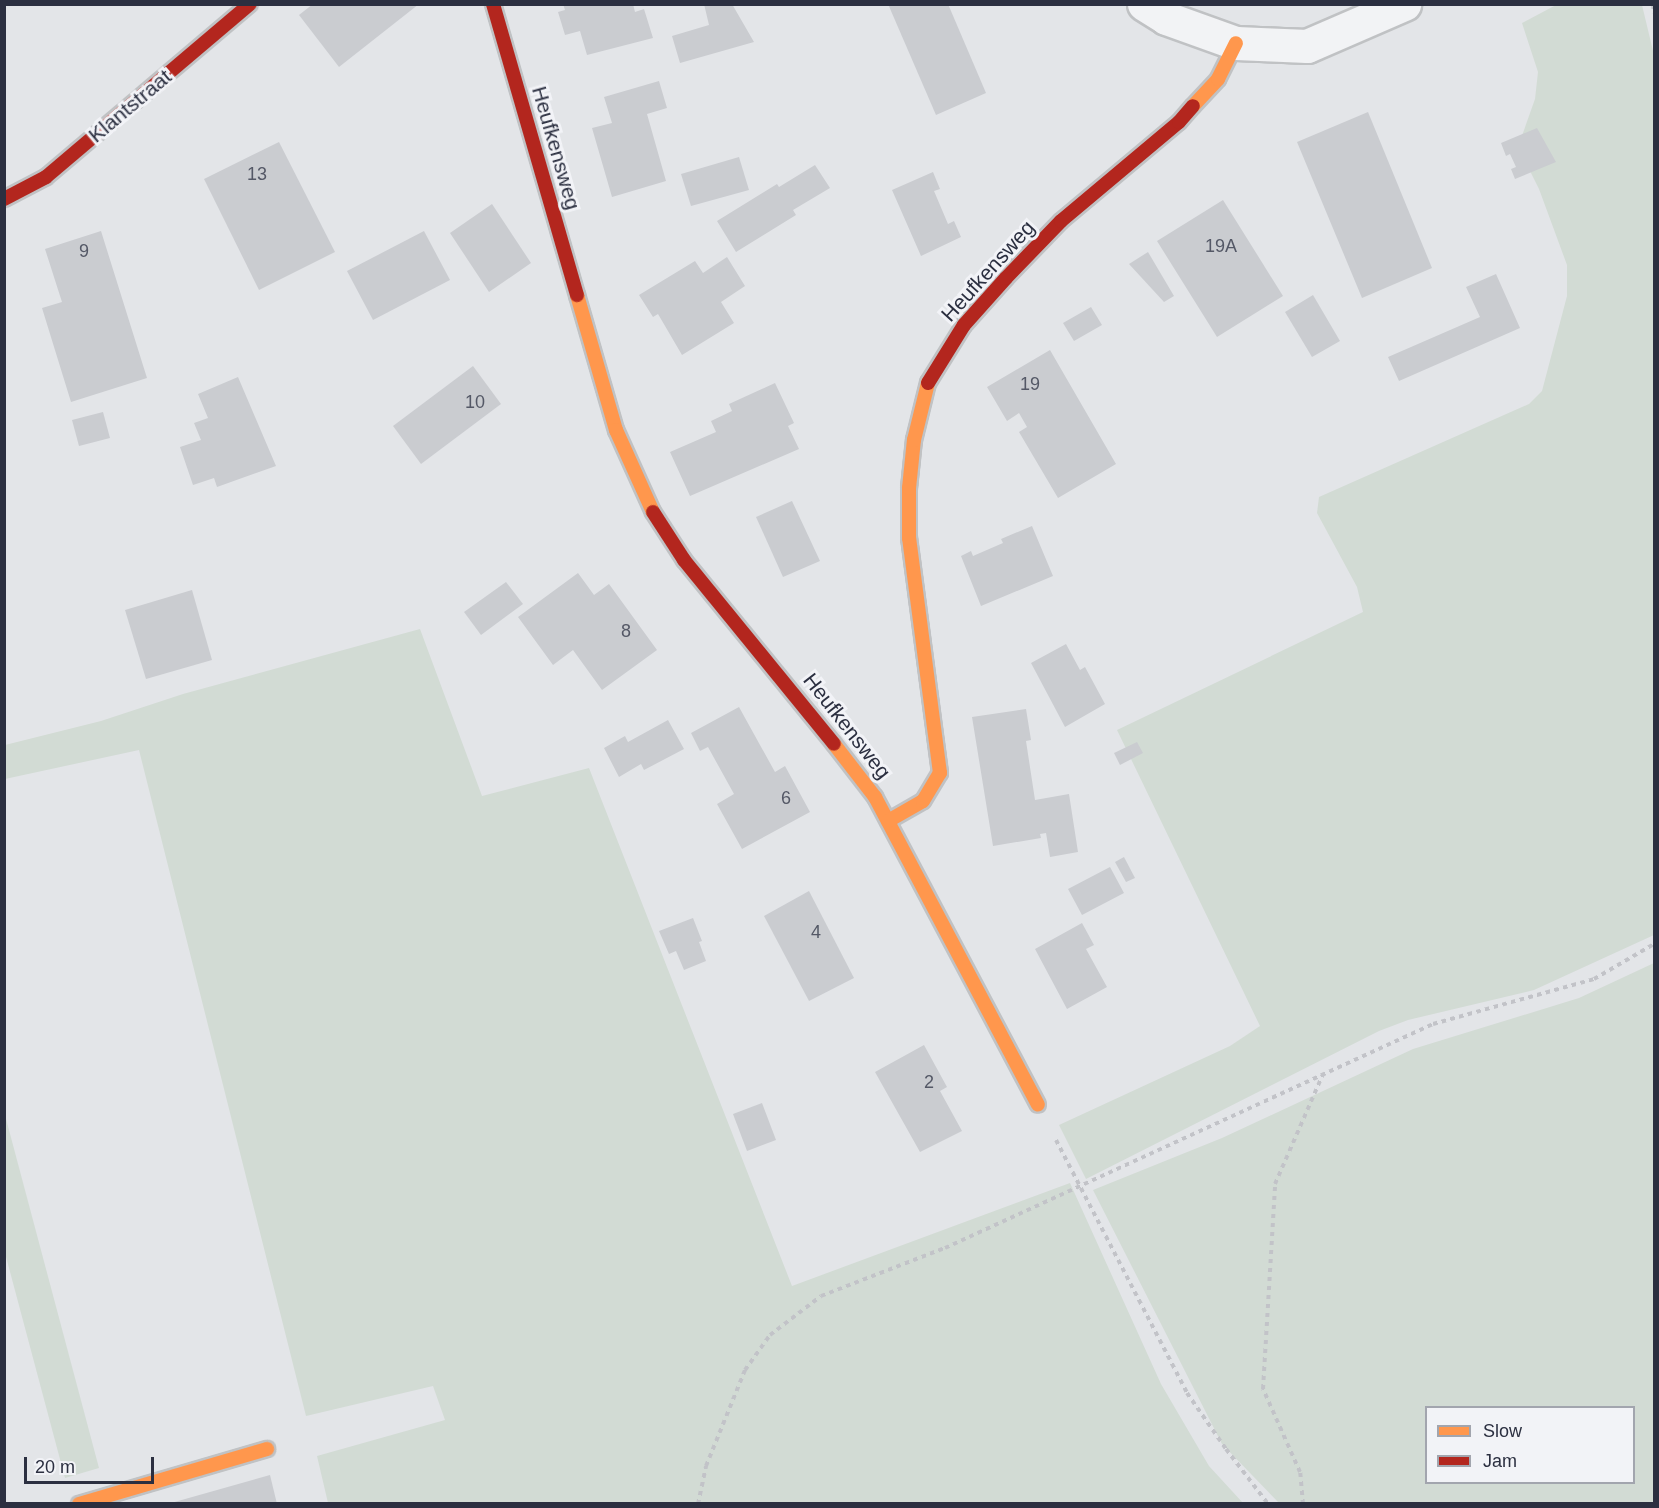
<!DOCTYPE html>
<html>
<head>
<meta charset="utf-8">
<style>
  body { margin:0 }
  #map { position:relative; width:1659px; height:1508px; overflow:hidden; background:#e3e5e8; font-family:Helvetica,sans-serif }
  div>[style] { position:absolute }
  .green>* { inset:0; background:#d2dbd4 }
  .building>* { inset:0; background:#caccd0 }
  .path>* { height:4px; margin-top:-2px; transform-origin:0; background:repeating-linear-gradient(90deg,#c2c3c8 0 4.5px,transparent 0 9px) }
  .roads { filter:drop-shadow(2px 0 #c0c2c4) drop-shadow(-2px 0 #c0c2c4) drop-shadow(0 2px #c0c2c4) drop-shadow(0 -2px #c0c2c4) }
  .street>* { height:33px; margin:-16.5px; padding:0 16.5px; transform-origin:16.5px; border-radius:16.5px; background:#f2f3f5 }
  .slow>* { height:14px; margin:-7px; padding:0 7px; transform-origin:7px; border-radius:7px; background:#ff974d }
  .jam>* { height:14px; margin:-7px; padding:0 7px; transform-origin:7px; border-radius:7px; background:#b3261e }
  span { translate:-50% -50%; white-space:nowrap; text-align:center; line-height:1.15; -webkit-text-stroke:6px #f2f3f7; paint-order:stroke }
  .number-label { font-size:18px; color:#545866 }
  .number-label span { -webkit-text-stroke-width:0 }
  .street-label { font-size:21px; color:#2b2f40 }
  .frame { position:absolute; inset:0; border:6px solid #2b2f40; pointer-events:none }
  .legend { position:absolute; left:1425px; top:1406px; width:210px; height:78px; box-sizing:border-box; background:#f2f3f7; border:2px solid #a2a5ae; margin:0; padding:8px 10px; list-style:none; font-size:18px; color:#2b2f40 }
  .legend li { display:flex; align-items:center; gap:12px; height:30px }
  .legend b { width:30px; border:2px solid #a2a5ae }
  .scale { position:absolute; left:24px; top:1457px; width:130px; height:27px; box-sizing:border-box; border:3px solid #2b2f40; border-top:0; padding-left:8px; font-size:18px; line-height:21px; white-space:nowrap; color:#2b2f40; -webkit-text-stroke:4px #f2f3f7; paint-order:stroke }
</style>
</head>
<body>
<div id="map">
  <div class="green">
    <div style="clip-path:polygon(1556px 5px,1642px 5px,1654px 55px,1654px 935px,1534px 990px,1408px 1020px,1379px 1031px,1086px 1179px,1059px 1125px,1230px 1046px,1260px 1026px,1117px 730px,1363px 612px,1357px 587px,1317px 513px,1319px 497px,1529px 404px,1542px 391px,1567px 296px,1567px 265px,1539px 189px,1518px 147px,1535px 99px,1538px 72px,1522px 23px)"></div>
    <div style="clip-path:polygon(420px 629px,482px 796px,589px 768px,792px 1286px,1070px 1183px,1161px 1384px,1209px 1466px,1243px 1503px,328px 1503px,317px 1456px,445px 1420px,433px 1386px,306px 1416px,139px 750px,5px 779px,5px 745px,101px 721px,183px 694px)"></div>
    <div style="clip-path:polygon(evenodd,1654px 963px,1654px 1503px,1279px 1503px,1222px 1444px,1093px 1190px,1222px 1138px,1413px 1049px,1579px 998px,1654px 963px,1426px 1408px,1634px 1408px,1634px 1482px,1426px 1482px,1426px 1408px)"></div>
    <div style="clip-path:polygon(5px 1115px,99px 1468px,65px 1478px,5px 1253px)"></div>
  </div>
  <div class="building">
    <div style="clip-path:polygon(313px 4px,419px 4px,339px 67px,299px 15px)"></div>
    <div style="clip-path:polygon(563px 4px,633px 4px,635px 12px,644px 9px,653px 38px,587px 55px,580px 31px,565px 35px,558px 12px,565px 10px)"></div>
    <div style="clip-path:polygon(704px 4px,732px 4px,754px 42px,680px 63px,672px 36px,709px 25px)"></div>
    <div style="clip-path:polygon(888px 4px,948px 4px,986px 93px,936px 115px)"></div>
    <div style="clip-path:polygon(659px 81px,667px 108px,647px 114px,666px 181px,612px 197px,592px 128px,612px 123px,604px 97px)"></div>
    <div style="clip-path:polygon(1368px 112px,1432px 268px,1362px 298px,1297px 142px)"></div>
    <div style="clip-path:polygon(1537px 128px,1556px 162px,1515px 179px,1511px 169px,1516px 167px,1510px 154px,1506px 156px,1501px 143px)"></div>
    <div style="clip-path:polygon(279px 142px,335px 252px,259px 290px,204px 179px)"></div>
    <div style="clip-path:polygon(739px 157px,749px 190px,691px 206px,681px 174px)"></div>
    <div style="clip-path:polygon(815px 165px,830px 188px,793px 210px,796px 215px,736px 252px,717px 221px,777px 184px,779px 187px)"></div>
    <div style="clip-path:polygon(933px 172px,940px 189px,934px 191px,948px 224px,954px 221px,961px 237px,921px 256px,892px 190px)"></div>
    <div style="clip-path:polygon(1223px 200px,1283px 296px,1217px 337px,1157px 241px)"></div>
    <div style="clip-path:polygon(492px 204px,531px 263px,489px 292px,450px 233px)"></div>
    <div style="clip-path:polygon(101px 231px,147px 378px,71px 402px,42px 308px,62px 302px,45px 249px)"></div>
    <div style="clip-path:polygon(424px 231px,450px 280px,373px 320px,347px 271px)"></div>
    <div style="clip-path:polygon(1148px 252px,1174px 296px,1164px 302px,1129px 264px)"></div>
    <div style="clip-path:polygon(727px 257px,745px 286px,721px 302px,734px 323px,682px 355px,658px 314px,653px 317px,639px 295px,695px 261px,703px 273px)"></div>
    <div style="clip-path:polygon(1496px 274px,1520px 328px,1399px 381px,1388px 357px,1480px 317px,1466px 287px)"></div>
    <div style="clip-path:polygon(1313px 295px,1340px 341px,1312px 357px,1285px 312px)"></div>
    <div style="clip-path:polygon(1091px 307px,1102px 325px,1074px 341px,1063px 323px)"></div>
    <div style="clip-path:polygon(1050px 350px,1116px 464px,1058px 498px,1019px 432px,1027px 427px,1019px 413px,1007px 421px,987px 387px)"></div>
    <div style="clip-path:polygon(473px 366px,501px 404px,421px 464px,393px 426px)"></div>
    <div style="clip-path:polygon(238px 377px,276px 466px,217px 487px,214px 478px,193px 485px,180px 447px,201px 440px,194px 423px,208px 418px,198px 394px)"></div>
    <div style="clip-path:polygon(775px 383px,794px 423px,788px 426px,799px 449px,690px 496px,670px 452px,716px 432px,711px 421px,732px 411px,729px 404px)"></div>
    <div style="clip-path:polygon(103px 412px,110px 438px,79px 446px,72px 420px)"></div>
    <div style="clip-path:polygon(792px 501px,820px 561px,783px 577px,756px 517px)"></div>
    <div style="clip-path:polygon(1032px 526px,1053px 576px,981px 606px,961px 556px,971px 551px,973px 556px,1003px 543px,1001px 539px)"></div>
    <div style="clip-path:polygon(578px 573px,594px 595px,609px 584px,657px 650px,602px 690px,573px 650px,553px 665px,518px 617px)"></div>
    <div style="clip-path:polygon(506px 582px,523px 604px,481px 635px,464px 612px)"></div>
    <div style="clip-path:polygon(192px 590px,212px 660px,146px 679px,125px 610px)"></div>
    <div style="clip-path:polygon(1066px 644px,1080px 670px,1085px 667px,1105px 704px,1065px 727px,1031px 663px)"></div>
    <div style="clip-path:polygon(739px 707px,775px 772px,785px 766px,810px 812px,742px 849px,717px 804px,734px 794px,708px 747px,700px 751px,691px 733px)"></div>
    <div style="clip-path:polygon(1026px 709px,1031px 740px,1026px 741px,1035px 800px,1069px 794px,1078px 852px,1050px 857px,1046px 833px,1040px 834px,1041px 838px,993px 846px,972px 717px)"></div>
    <div style="clip-path:polygon(668px 720px,684px 749px,644px 770px,641px 764px,619px 777px,604px 748px,625px 736px,628px 742px)"></div>
    <div style="clip-path:polygon(1137px 742px,1143px 753px,1120px 765px,1114px 753px)"></div>
    <div style="clip-path:polygon(1124px 857px,1135px 878px,1126px 882px,1115px 862px)"></div>
    <div style="clip-path:polygon(1110px 867px,1124px 893px,1082px 915px,1068px 889px)"></div>
    <div style="clip-path:polygon(809px 891px,854px 978px,809px 1001px,764px 916px)"></div>
    <div style="clip-path:polygon(693px 918px,702px 941px,699px 942px,706px 961px,684px 970px,676px 951px,669px 954px,659px 931px)"></div>
    <div style="clip-path:polygon(1082px 923px,1094px 945px,1086px 949px,1107px 987px,1067px 1009px,1035px 949px)"></div>
    <div style="clip-path:polygon(924px 1045px,947px 1087px,940px 1091px,962px 1131px,920px 1152px,875px 1072px)"></div>
    <div style="clip-path:polygon(762px 1103px,776px 1140px,747px 1151px,733px 1114px)"></div>
    <div style="clip-path:polygon(270px 1475px,277px 1504px,171px 1504px,171px 1503px)"></div>
  </div>
  <div class="path">
    <div style="left:1653px;top:4px;width:9px;rotate:84deg"></div>
    <div style="left:1056px;top:1140px;width:285px;rotate:62.6deg"></div>
    <div style="left:1187px;top:1393px;width:68px;rotate:55.1deg"></div>
    <div style="left:1226px;top:1449px;width:69px;rotate:52.6deg"></div>
    <div style="left:698px;top:1504px;width:39px;rotate:-78deg"></div>
    <div style="left:706px;top:1466px;width:104px;rotate:-67.9deg"></div>
    <div style="left:745px;top:1370px;width:43px;rotate:-54.5deg"></div>
    <div style="left:770px;top:1335px;width:64px;rotate:-37.4deg"></div>
    <div style="left:821px;top:1296px;width:133px;rotate:-21.2deg"></div>
    <div style="left:945px;top:1248px;width:537px;rotate:-24.66deg"></div>
    <div style="left:1433px;top:1024px;width:167px;rotate:-15.6deg"></div>
    <div style="left:1594px;top:979px;width:69px;rotate:-30.3deg"></div>
    <div style="left:1303px;top:1504px;width:32px;rotate:-95deg"></div>
    <div style="left:1300px;top:1472px;width:91px;rotate:-114deg"></div>
    <div style="left:1263px;top:1389px;width:205px;rotate:-86.6deg"></div>
    <div style="left:1275px;top:1184px;width:120px;rotate:-66.4deg"></div>
  </div>
  <div class="roads">
    <div class="street">
      <div style="left:1144px;top:4px;width:26px;rotate:32deg"></div>
      <div style="left:1166px;top:18px;width:74px;rotate:19.7deg"></div>
      <div style="left:1236px;top:43px;width:71px;rotate:2.4deg"></div>
      <div style="left:1307px;top:46px;width:106px;rotate:-23.4deg"></div>
    </div>
    <div class="slow">
      <div style="left:1193px;top:106px;width:37px;rotate:-47deg"></div>
      <div style="left:1218px;top:79px;width:40px;rotate:-63.4deg"></div>
      <div style="left:577px;top:295px;width:141px;rotate:73.9deg"></div>
      <div style="left:616px;top:430px;width:90px;rotate:65.7deg"></div>
      <div style="left:834px;top:744px;width:67px;rotate:52.3deg"></div>
      <div style="left:875px;top:797px;width:348px;rotate:62.1deg"></div>
      <div style="left:888px;top:821px;width:40px;rotate:-29.7deg"></div>
      <div style="left:923px;top:801px;width:33px;rotate:-59deg"></div>
      <div style="left:940px;top:773px;width:237px;rotate:-97.5deg"></div>
      <div style="left:909px;top:538px;width:50px;rotate:-90deg"></div>
      <div style="left:909px;top:488px;width:48px;rotate:-84.1deg"></div>
      <div style="left:914px;top:440px;width:59px;rotate:-76.2deg"></div>
      <div style="left:79px;top:1504px;width:196px;rotate:-16.3deg"></div>
    </div>
    <div class="jam">
      <div style="left:493px;top:4px;width:303px;rotate:73.9deg"></div>
      <div style="left:4px;top:199px;width:47px;rotate:-27.6deg"></div>
      <div style="left:46px;top:177px;width:267px;rotate:-40.3deg"></div>
      <div style="left:928px;top:383px;width:68px;rotate:-58.2deg"></div>
      <div style="left:964px;top:325px;width:63px;rotate:-48.2deg"></div>
      <div style="left:1006px;top:278px;width:79px;rotate:-46deg"></div>
      <div style="left:1061px;top:221px;width:154px;rotate:-40deg"></div>
      <div style="left:1179px;top:122px;width:21px;rotate:-49deg"></div>
      <div style="left:653px;top:512px;width:57px;rotate:57.1deg"></div>
      <div style="left:684px;top:560px;width:237px;rotate:50.8deg"></div>
    </div>
  </div>
  <div class="number-label">
    <span style="left:257px;top:174px">13</span>
    <span style="left:1221px;top:246px">19A</span>
    <span style="left:84px;top:251px">9</span>
    <span style="left:1030px;top:384px">19</span>
    <span style="left:475px;top:402px">10</span>
    <span style="left:626px;top:631px">8</span>
    <span style="left:786px;top:798px">6</span>
    <span style="left:816px;top:932px">4</span>
    <span style="left:929px;top:1082px">2</span>
  </div>
  <div class="street-label">
    <span style="left:130px;top:106px;rotate:-40deg">Klantstraat</span>
    <span style="left:556px;top:148px;rotate:74deg">Heufkensweg</span>
    <span style="left:988px;top:271px;rotate:-48deg">Heufkensweg</span>
    <span style="left:847px;top:726px;rotate:52deg">Heufkensweg</span>
  </div>
  <div class="frame"></div>
  <ul class="legend">
  <li><b style="height:8px;background:#ff974d"></b>Slow</li>
  <li><b style="height:8px;background:#b3261e"></b>Jam</li>
  </ul>
  <div class="scale">20 m</div>
</div>
</body>
</html>
